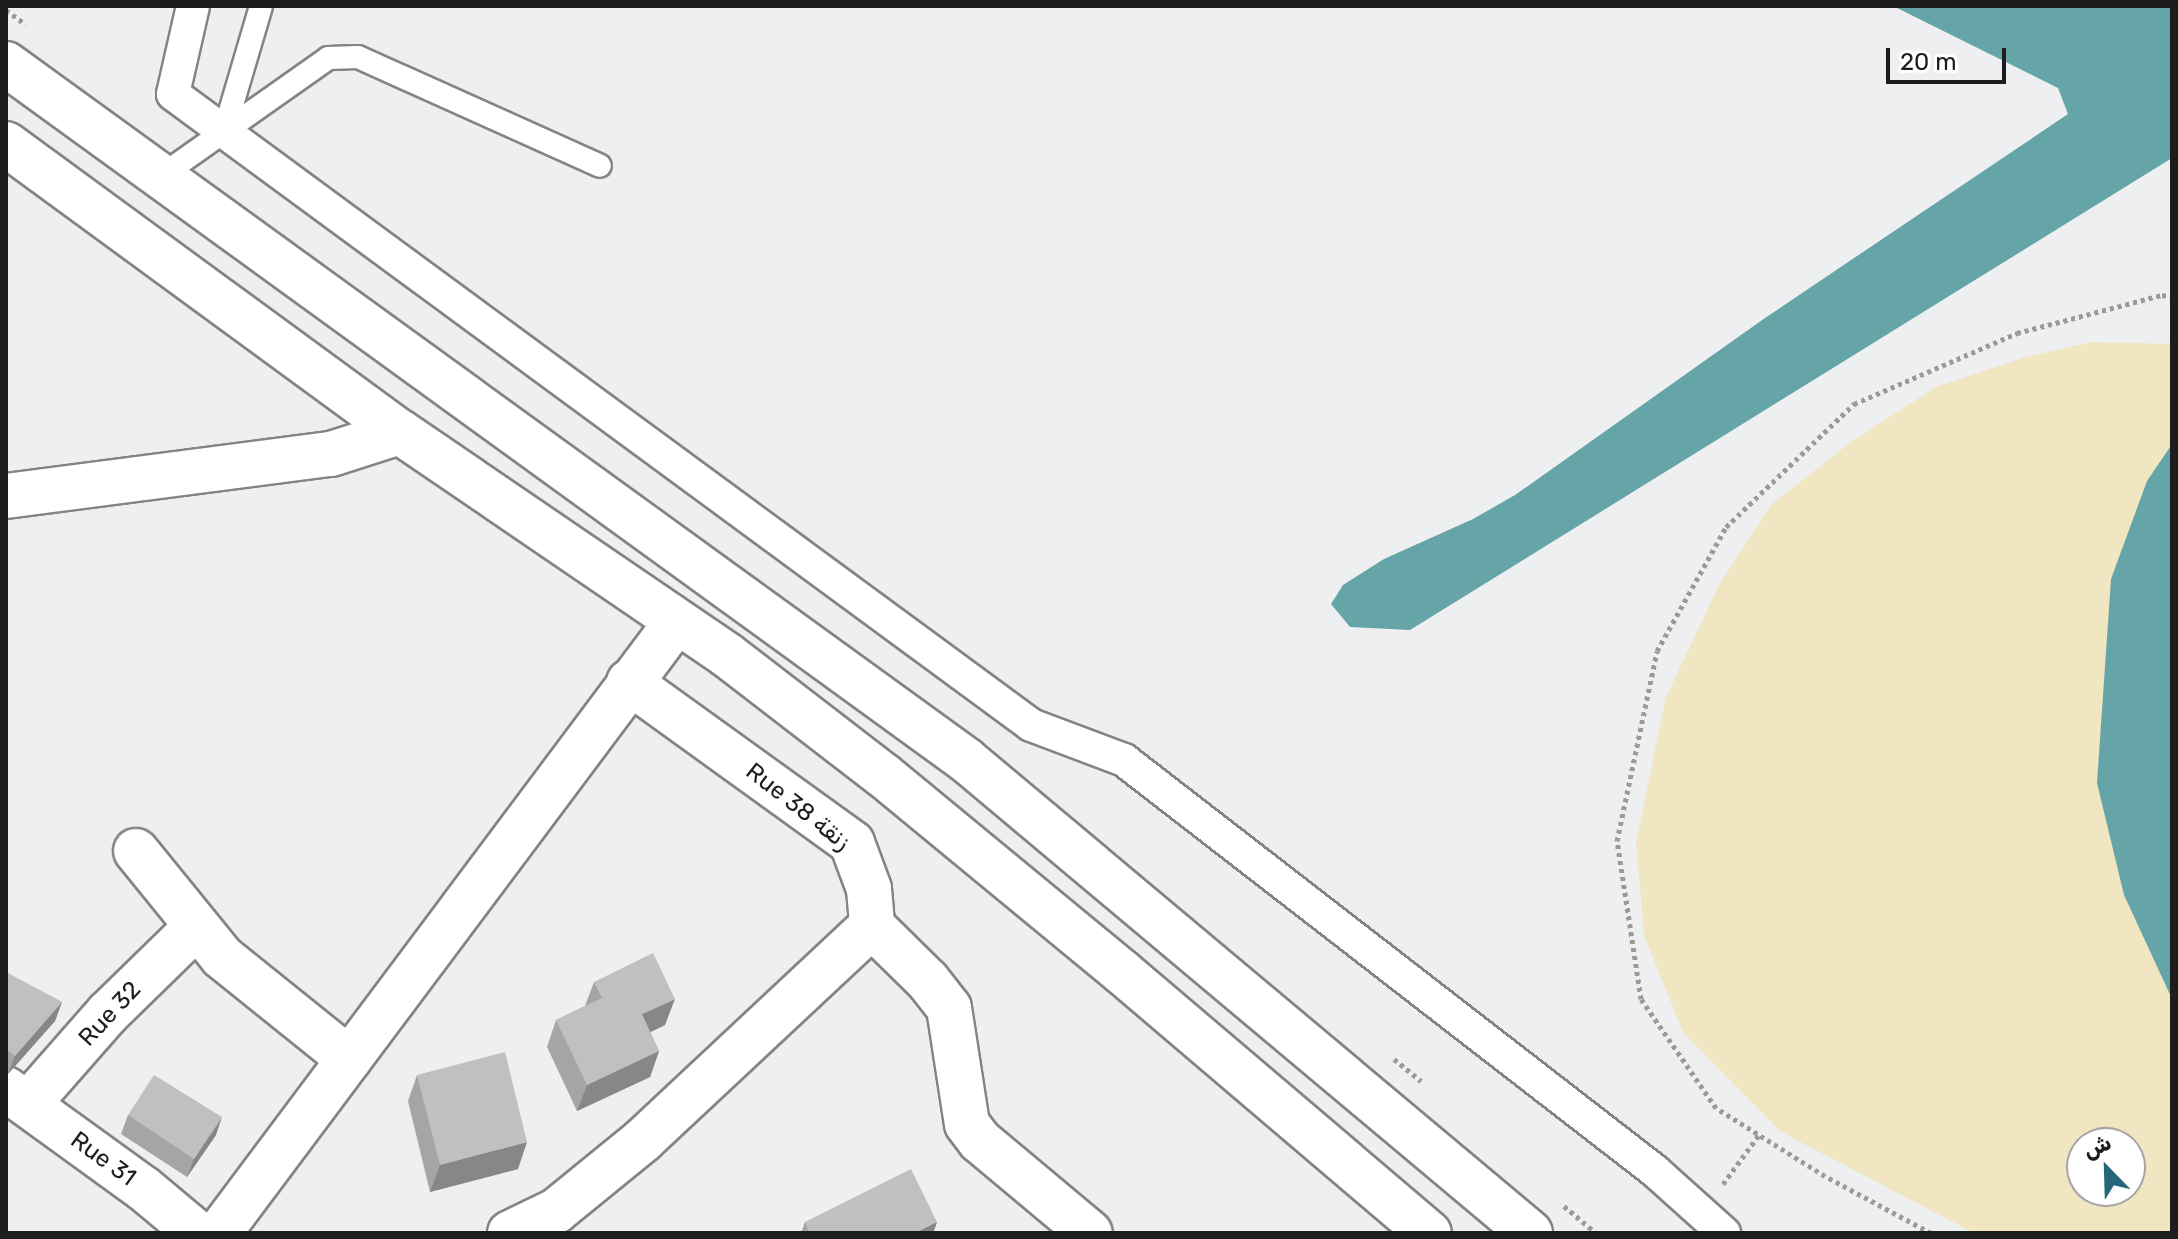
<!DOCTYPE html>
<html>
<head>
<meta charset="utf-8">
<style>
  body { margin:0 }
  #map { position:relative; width:2178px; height:1239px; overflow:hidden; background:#eeeff1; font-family:Rubik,Vazirmatn,sans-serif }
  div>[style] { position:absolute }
  .sand>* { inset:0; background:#f0e6c1 }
  .water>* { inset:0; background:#66a5a7 }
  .path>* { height:5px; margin-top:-2.5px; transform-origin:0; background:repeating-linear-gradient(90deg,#999a9b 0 4px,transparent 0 8px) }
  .roads { filter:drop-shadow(2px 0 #828485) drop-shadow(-2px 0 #828485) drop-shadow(0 2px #828485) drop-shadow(0 -2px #828485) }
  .service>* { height:22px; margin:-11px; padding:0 11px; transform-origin:11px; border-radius:11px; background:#fff }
  .pedestrian>* { height:32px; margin:-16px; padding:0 16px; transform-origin:16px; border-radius:16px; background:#fff }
  .minor>* { height:44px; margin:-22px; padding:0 22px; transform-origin:22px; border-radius:22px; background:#fff }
  .secondary>* { height:44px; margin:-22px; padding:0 22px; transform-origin:22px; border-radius:22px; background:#fff }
  .wall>* { inset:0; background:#a7a5a4 }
  .shaded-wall>* { inset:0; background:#888686 }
  .building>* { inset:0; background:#c2c0bf }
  span { translate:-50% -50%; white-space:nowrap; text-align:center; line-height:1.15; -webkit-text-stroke:6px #fff; paint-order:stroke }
  .street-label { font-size:24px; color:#1d1d1e }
  .frame { position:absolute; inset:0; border:8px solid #1d1d1e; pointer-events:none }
  .north { position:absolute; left:2066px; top:1127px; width:80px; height:80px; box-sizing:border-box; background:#fff; border:2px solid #a5a5a5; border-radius:50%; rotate:337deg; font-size:22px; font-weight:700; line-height:32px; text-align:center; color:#1d1d1e }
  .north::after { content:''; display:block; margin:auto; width:28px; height:36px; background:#236778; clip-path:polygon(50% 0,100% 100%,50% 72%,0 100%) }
  .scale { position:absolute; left:1886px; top:48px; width:120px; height:36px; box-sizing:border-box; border:4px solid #1d1d1e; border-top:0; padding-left:10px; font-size:24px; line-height:28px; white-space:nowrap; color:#1d1d1e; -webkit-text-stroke:6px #fff; paint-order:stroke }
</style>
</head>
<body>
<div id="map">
  <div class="sand">
    <div style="clip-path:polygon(evenodd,2092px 342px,2172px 344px,2172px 444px,2147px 481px,2124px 895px,2172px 999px,2172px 1233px,1974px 1233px,1781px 1132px,1684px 1034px,1644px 936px,1636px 842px,1666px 697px,1720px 583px,1771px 505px,1851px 442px,1936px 387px,2026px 357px,2092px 342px,2082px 1143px,2130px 1143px,2130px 1191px,2082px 1191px,2082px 1143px)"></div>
  </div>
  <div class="water">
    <div style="clip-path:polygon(1893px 6px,2172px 6px,2172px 158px,1410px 630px,1350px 627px,1331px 604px,1343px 585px,1384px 559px,1473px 519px,1515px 495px,1765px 318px,2068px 114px,2058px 88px)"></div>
    <div style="clip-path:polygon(2172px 444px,2172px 999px,2124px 895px,2097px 783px,2111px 579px,2147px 481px)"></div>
  </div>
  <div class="path">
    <div style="left:6px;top:10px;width:24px;rotate:36deg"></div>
    <div style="left:1394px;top:1059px;width:35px;rotate:39deg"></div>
    <div style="left:1723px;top:1184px;width:61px;rotate:-53.7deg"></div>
    <div style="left:1564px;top:1206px;width:42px;rotate:40.2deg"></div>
    <div style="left:1931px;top:1233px;width:120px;rotate:-151.7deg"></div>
    <div style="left:1825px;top:1176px;width:128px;rotate:-148deg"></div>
    <div style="left:1716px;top:1108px;width:132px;rotate:-124.5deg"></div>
    <div style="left:1641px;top:999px;width:160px;rotate:-98.6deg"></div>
    <div style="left:1617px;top:841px;width:194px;rotate:-78.1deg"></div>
    <div style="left:1657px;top:651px;width:142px;rotate:-60.9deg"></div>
    <div style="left:1726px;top:527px;width:178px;rotate:-43.9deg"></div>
    <div style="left:1854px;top:404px;width:178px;rotate:-23.5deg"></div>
    <div style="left:2017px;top:333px;width:150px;rotate:-14.7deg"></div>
    <div style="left:2162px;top:295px;width:10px;rotate:11deg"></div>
  </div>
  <div class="roads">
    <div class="service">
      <div style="left:224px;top:132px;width:131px;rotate:-73.6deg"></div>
      <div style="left:161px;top:176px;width:204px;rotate:-35.2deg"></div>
      <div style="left:328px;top:58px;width:30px;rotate:-2deg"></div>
      <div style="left:358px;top:57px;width:265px;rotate:24.2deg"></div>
    </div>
    <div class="pedestrian">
      <div style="left:193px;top:6px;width:90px;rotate:102.8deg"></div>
      <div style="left:173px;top:94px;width:1065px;rotate:36.33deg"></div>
      <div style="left:1031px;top:725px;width:99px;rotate:20.6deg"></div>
      <div style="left:1124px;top:760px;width:671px;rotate:37.74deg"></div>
      <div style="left:1655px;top:1171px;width:93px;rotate:41.9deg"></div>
    </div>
    <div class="minor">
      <div style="left:6px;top:496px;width:328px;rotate:-7.4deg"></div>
      <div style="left:331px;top:454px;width:72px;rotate:-17.7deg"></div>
      <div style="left:629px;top:682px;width:275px;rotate:35.8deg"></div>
      <div style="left:852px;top:843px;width:49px;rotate:69.7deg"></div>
      <div style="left:869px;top:889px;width:37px;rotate:85deg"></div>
      <div style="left:872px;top:926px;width:78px;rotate:44.5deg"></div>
      <div style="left:928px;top:981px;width:34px;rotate:52deg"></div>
      <div style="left:949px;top:1008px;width:117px;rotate:81.2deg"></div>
      <div style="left:967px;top:1124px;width:21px;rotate:53deg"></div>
      <div style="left:980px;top:1141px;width:143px;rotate:39.9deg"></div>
      <div style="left:136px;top:851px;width:136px;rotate:50.9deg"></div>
      <div style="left:222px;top:957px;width:163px;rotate:38.8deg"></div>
      <div style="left:6px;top:1089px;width:169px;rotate:35.9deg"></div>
      <div style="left:143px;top:1188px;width:70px;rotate:39.8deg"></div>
      <div style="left:28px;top:1104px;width:121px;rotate:-48.7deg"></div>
      <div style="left:108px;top:1013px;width:122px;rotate:-44.3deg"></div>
      <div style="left:219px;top:1233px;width:764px;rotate:-53.19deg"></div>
      <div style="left:510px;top:1233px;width:51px;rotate:-25.6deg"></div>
      <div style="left:556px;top:1211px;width:112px;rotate:-39.2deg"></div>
      <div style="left:643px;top:1140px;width:313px;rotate:-43.1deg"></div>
    </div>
    <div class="secondary">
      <div style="left:6px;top:64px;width:1186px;rotate:35.94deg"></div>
      <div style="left:966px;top:760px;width:736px;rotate:39.98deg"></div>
      <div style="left:6px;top:144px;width:488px;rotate:36.2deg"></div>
      <div style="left:400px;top:432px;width:396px;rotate:34.3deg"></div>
      <div style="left:727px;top:655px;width:197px;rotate:37.6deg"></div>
      <div style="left:883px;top:775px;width:310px;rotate:39.5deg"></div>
      <div style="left:1122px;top:972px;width:403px;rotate:40.4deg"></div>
    </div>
  </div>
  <div class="wall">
    <div style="clip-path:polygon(6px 973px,62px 1002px,55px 1021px,8px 1074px,6px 1072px)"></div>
    <div style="clip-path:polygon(594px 982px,665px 1025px,650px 1032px,659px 1051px,650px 1077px,577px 1111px,547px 1047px,556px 1020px,585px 1006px)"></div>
    <div style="clip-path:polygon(417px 1075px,518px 1169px,430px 1192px,408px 1101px)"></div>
    <div style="clip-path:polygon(128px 1115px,216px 1135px,187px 1177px,121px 1134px)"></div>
    <div style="clip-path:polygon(805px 1222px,937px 1222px,933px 1233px,801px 1233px)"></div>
  </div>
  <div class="shaded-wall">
    <div style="clip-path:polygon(675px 999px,665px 1025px,632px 1041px,642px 1014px)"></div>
    <div style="clip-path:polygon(62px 1002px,55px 1021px,8px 1074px,15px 1056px)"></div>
    <div style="clip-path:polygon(659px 1051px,650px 1077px,577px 1111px,587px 1085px)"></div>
    <div style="clip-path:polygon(222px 1117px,216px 1135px,187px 1177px,194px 1159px)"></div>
    <div style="clip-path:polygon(527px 1142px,518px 1169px,430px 1192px,440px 1165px)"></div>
    <div style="clip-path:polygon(937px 1222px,933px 1233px,915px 1233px)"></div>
  </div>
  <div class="building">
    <div style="clip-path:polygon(653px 953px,675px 999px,642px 1014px,659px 1051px,587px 1085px,556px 1020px,602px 998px,594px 982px)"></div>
    <div style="clip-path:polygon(6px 972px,62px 1002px,15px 1056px,6px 1049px)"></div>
    <div style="clip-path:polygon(505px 1052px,527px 1142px,440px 1165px,417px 1075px)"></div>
    <div style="clip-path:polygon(154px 1075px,222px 1117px,194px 1159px,128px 1115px)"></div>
    <div style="clip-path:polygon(911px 1169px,937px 1222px,915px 1233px,810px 1233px,805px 1222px)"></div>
  </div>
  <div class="street-label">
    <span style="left:798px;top:807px;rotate:38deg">Rue 38 زنقة</span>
    <span style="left:110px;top:1014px;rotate:-47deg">Rue 32</span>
    <span style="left:103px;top:1159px;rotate:36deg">Rue 31</span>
  </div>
  <div class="frame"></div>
  <div class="north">ش</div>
  <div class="scale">20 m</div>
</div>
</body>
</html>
